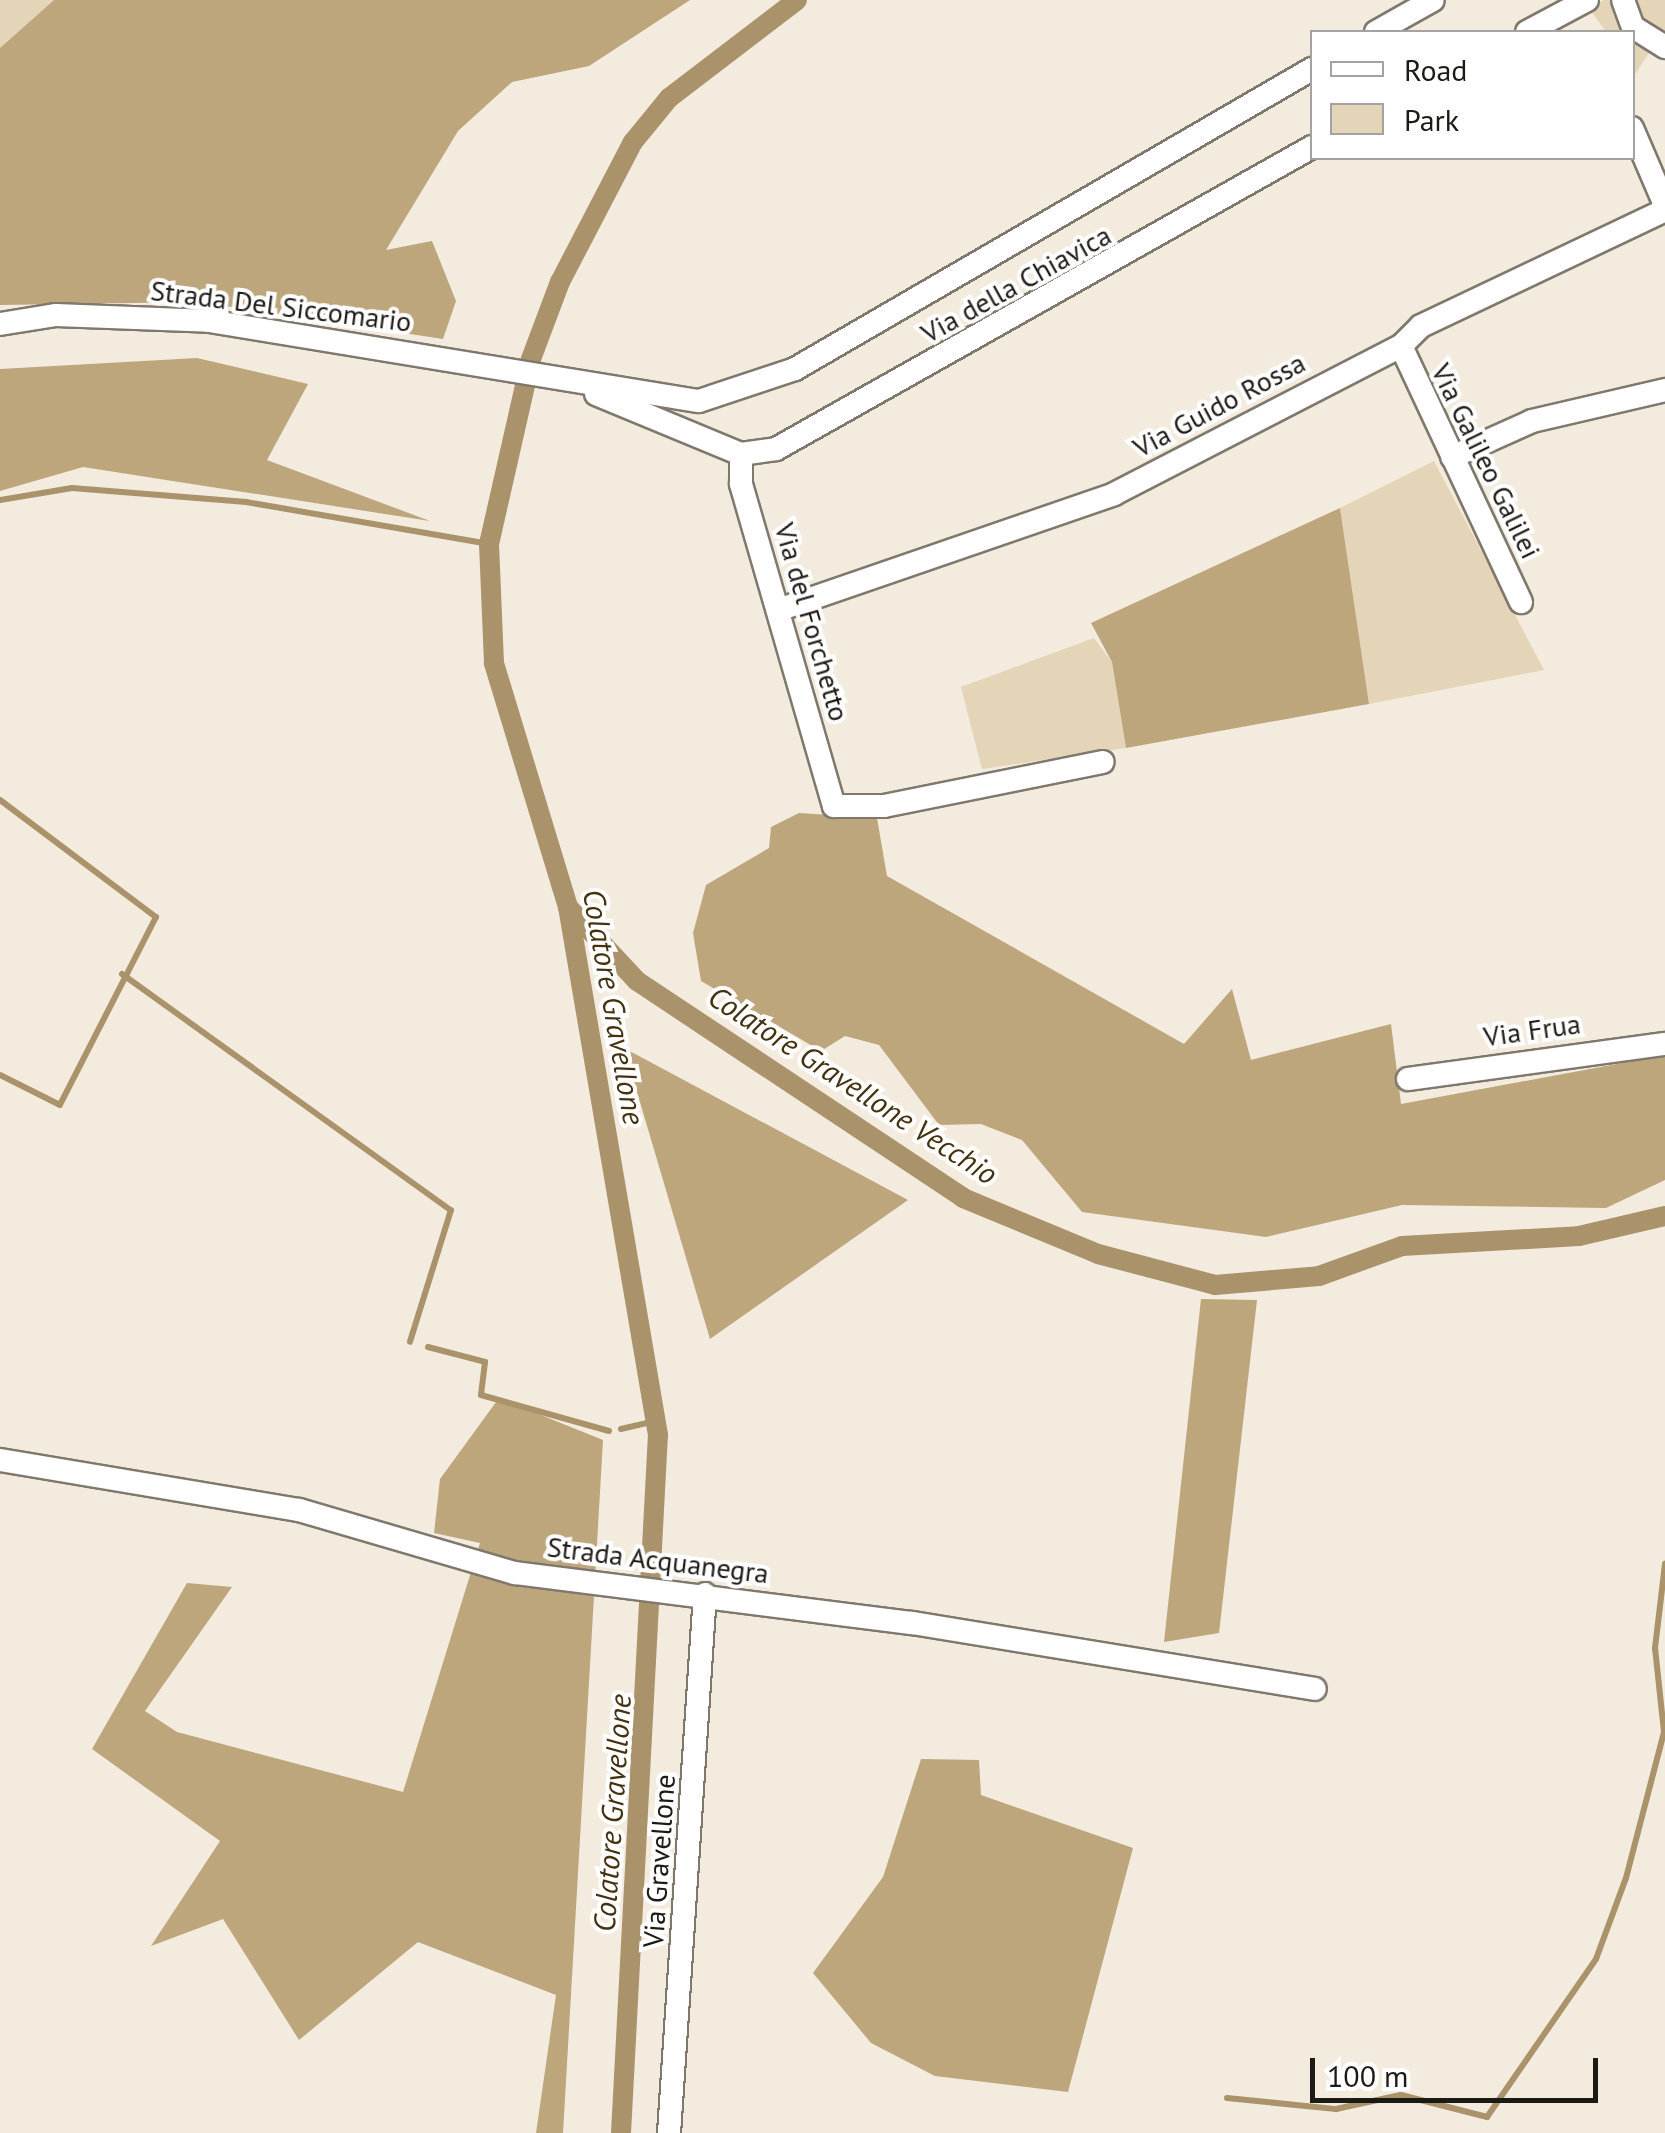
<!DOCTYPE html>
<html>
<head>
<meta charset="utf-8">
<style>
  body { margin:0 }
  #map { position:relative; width:1665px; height:2133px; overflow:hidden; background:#f3ebde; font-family:"PT Sans",sans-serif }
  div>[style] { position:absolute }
  .green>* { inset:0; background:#e4d4b8 }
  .forest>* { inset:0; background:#bda57c }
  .stream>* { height:6px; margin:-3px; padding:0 3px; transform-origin:3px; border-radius:3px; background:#aa926a }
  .canal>* { height:20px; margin:-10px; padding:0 10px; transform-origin:10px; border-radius:10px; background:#aa926a }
  .roads { filter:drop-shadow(2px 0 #7f786c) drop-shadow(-2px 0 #7f786c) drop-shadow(0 2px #7f786c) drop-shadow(0 -2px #7f786c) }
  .minor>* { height:22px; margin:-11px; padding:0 11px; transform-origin:11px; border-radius:11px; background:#fff }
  span { translate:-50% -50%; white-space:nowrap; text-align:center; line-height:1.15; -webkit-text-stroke:8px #fff; paint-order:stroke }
  .street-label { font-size:28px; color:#1c1a15 }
  .water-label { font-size:30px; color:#43310f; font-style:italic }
  .legend { position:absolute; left:1310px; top:30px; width:325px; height:130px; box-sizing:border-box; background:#fff; border:2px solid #a4a3a1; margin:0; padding:12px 18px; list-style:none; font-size:30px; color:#1c1a15 }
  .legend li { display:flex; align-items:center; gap:20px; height:50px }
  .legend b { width:50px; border:2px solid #a4a3a1 }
  .scale { position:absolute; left:1310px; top:2058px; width:288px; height:45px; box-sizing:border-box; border:5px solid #1c1a15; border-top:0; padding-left:12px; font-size:30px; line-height:35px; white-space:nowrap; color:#1c1a15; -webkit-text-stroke:8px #fff; paint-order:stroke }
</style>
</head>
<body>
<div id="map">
  <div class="green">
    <div style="clip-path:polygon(0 0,54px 0,0 48px)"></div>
    <div style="clip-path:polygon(1604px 0,1665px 0,1665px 58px,1652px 48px,1634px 76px,1632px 32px,1606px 32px,1589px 8px)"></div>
    <div style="clip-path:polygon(1434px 461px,1544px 670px,1369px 704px,1340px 508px)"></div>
    <div style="clip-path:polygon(1094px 638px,1112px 662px,1126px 748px,982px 769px,961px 687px)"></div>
  </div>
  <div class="forest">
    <div style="clip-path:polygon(54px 0,690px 0,589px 66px,512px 82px,458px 131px,386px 250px,432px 241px,456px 301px,443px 339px,199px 302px,0 305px,0 48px)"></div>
    <div style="clip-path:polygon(197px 358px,308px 384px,267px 460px,430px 521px,83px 467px,0 491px,0 369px)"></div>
    <div style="clip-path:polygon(1340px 508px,1369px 704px,1126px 748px,1112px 662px,1091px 623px)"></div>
    <div style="clip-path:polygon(799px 813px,877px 818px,887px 876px,1184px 1044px,1232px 989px,1251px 1060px,1391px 1024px,1401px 1104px,1665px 1055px,1665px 1180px,1606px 1208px,1402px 1205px,1266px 1237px,1082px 1212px,1022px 1140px,981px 1124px,939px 1125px,879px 1045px,845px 1036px,821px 1051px,701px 981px,693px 933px,706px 885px,769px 848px,771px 827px)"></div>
    <div style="clip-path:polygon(624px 1048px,908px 1200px,710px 1339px)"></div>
    <div style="clip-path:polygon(1201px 1299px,1257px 1300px,1219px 1633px,1164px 1642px)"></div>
    <div style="clip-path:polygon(499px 1398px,603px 1440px,563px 2133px,536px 2133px,556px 1995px,418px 1942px,299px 2040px,223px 1919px,151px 1946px,220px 1841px,92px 1749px,187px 1583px,232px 1587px,145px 1711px,177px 1732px,403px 1792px,480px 1543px,434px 1533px,440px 1479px)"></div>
    <div style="clip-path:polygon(921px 1759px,979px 1760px,981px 1795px,1133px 1848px,1068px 2092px,935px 2076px,871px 2043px,813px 1973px,883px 1877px)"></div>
  </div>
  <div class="stream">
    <div style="left:0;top:500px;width:73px;rotate:-9.5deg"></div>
    <div style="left:72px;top:488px;width:175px;rotate:4.6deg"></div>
    <div style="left:246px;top:502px;width:247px;rotate:9.8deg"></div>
    <div style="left:0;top:800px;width:195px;rotate:36.9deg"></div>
    <div style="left:156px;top:917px;width:211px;rotate:117.1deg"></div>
    <div style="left:60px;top:1105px;width:67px;rotate:-153.4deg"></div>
    <div style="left:122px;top:974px;width:405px;rotate:35.7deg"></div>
    <div style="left:451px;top:1210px;width:138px;rotate:107.3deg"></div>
    <div style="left:428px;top:1347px;width:59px;rotate:14.7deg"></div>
    <div style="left:485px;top:1362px;width:33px;rotate:97deg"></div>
    <div style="left:481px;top:1395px;width:133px;rotate:15.7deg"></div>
    <div style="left:621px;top:1429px;width:37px;rotate:-13deg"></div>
    <div style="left:1227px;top:2098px;width:110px;rotate:5.8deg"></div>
    <div style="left:1336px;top:2109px;width:66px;rotate:-12.2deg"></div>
    <div style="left:1401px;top:2095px;width:89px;rotate:14.3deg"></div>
    <div style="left:1487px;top:2117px;width:192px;rotate:-55.4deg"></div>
    <div style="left:1596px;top:1959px;width:86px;rotate:-69.7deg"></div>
    <div style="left:1626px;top:1878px;width:151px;rotate:-75.4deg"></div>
    <div style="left:1664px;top:1732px;width:84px;rotate:-96.1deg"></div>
    <div style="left:1655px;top:1648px;width:85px;rotate:-83.2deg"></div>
  </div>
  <div class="canal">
    <div style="left:568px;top:907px;width:101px;rotate:47deg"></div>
    <div style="left:637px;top:981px;width:392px;rotate:33.6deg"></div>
    <div style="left:963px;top:1198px;width:146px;rotate:22.5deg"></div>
    <div style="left:1098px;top:1254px;width:121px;rotate:14.8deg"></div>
    <div style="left:1215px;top:1285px;width:104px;rotate:-4.9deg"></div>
    <div style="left:1319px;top:1276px;width:88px;rotate:-19.9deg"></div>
    <div style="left:1402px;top:1246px;width:177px;rotate:-3.2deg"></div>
    <div style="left:1579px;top:1236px;width:88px;rotate:-13.1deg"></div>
    <div style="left:621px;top:2133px;width:699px;rotate:-86.97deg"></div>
    <div style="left:658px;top:1435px;width:536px;rotate:-99.67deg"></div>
    <div style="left:568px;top:907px;width:255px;rotate:-106.9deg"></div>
    <div style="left:494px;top:663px;width:119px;rotate:-92.4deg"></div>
    <div style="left:489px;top:544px;width:190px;rotate:-77.2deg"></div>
    <div style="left:531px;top:359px;width:82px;rotate:-69.4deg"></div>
    <div style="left:560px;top:282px;width:158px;rotate:-62.5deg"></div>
    <div style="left:633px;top:142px;width:57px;rotate:-50.7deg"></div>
    <div style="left:669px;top:98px;width:161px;rotate:-37.4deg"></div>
  </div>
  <div class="roads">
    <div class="minor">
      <div style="left:1623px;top:0;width:29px;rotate:70deg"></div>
      <div style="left:1633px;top:27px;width:38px;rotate:32deg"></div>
      <div style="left:1376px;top:32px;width:65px;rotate:-29.3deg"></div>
      <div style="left:1527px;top:32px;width:68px;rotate:-28.1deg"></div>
      <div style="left:1632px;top:128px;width:84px;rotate:66.8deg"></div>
      <div style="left:0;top:324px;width:57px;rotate:-9.1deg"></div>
      <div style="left:56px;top:315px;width:153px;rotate:2.2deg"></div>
      <div style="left:209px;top:321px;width:496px;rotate:9.3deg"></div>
      <div style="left:699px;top:401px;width:101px;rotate:-18.4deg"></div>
      <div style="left:795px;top:369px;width:598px;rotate:-30.13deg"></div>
      <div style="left:1401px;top:346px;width:283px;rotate:64.9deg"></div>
      <div style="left:596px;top:394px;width:157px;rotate:22.5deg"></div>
      <div style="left:741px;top:454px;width:35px;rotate:-8deg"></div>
      <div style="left:776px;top:449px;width:615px;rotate:-29.4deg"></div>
      <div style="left:741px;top:454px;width:30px;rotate:90deg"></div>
      <div style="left:741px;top:484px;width:335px;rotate:73.9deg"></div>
      <div style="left:834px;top:806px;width:50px"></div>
      <div style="left:884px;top:806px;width:223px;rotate:-11.4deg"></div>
      <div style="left:1452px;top:457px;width:88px;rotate:-24.2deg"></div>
      <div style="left:1532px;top:421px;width:137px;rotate:-13.1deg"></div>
      <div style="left:778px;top:610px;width:355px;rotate:-19deg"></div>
      <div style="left:1114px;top:494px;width:323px;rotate:-27.3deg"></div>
      <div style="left:1401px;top:346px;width:28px;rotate:-45deg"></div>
      <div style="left:1421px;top:326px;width:270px;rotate:-25.4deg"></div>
      <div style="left:1408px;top:1079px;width:259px;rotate:-7.8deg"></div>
      <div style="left:0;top:1460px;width:303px;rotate:9.5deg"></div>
      <div style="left:299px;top:1510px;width:225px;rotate:16.3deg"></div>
      <div style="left:515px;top:1573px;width:400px;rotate:7.2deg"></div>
      <div style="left:912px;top:1623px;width:408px;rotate:9.3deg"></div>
      <div style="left:669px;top:2133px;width:540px;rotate:-86.18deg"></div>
    </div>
  </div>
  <div class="street-label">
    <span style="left:1016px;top:284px;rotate:-29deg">Via della Chiavica</span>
    <span style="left:281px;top:306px;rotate:7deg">Strada Del Siccomario</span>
    <span style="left:1219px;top:405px;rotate:-28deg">Via Guido Rossa</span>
    <span style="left:1486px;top:461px;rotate:64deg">Via Galileo Galilei</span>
    <span style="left:812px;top:622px;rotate:74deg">Via del Forchetto</span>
    <span style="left:1532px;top:1030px;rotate:-8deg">Via Frua</span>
    <span style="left:658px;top:1560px;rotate:7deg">Strada Acquanegra</span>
    <span style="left:659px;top:1861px;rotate:-86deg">Via Gravellone</span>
  </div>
  <div class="water-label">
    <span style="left:614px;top:1007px;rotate:80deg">Colatore Gravellone</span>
    <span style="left:853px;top:1085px;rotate:33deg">Colatore Gravellone Vecchio</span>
    <span style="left:612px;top:1813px;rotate:-86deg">Colatore Gravellone</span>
  </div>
  <ul class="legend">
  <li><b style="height:12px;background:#fff"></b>Road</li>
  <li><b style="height:28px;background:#e4d4b8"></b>Park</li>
  </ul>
  <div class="scale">100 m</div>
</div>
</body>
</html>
